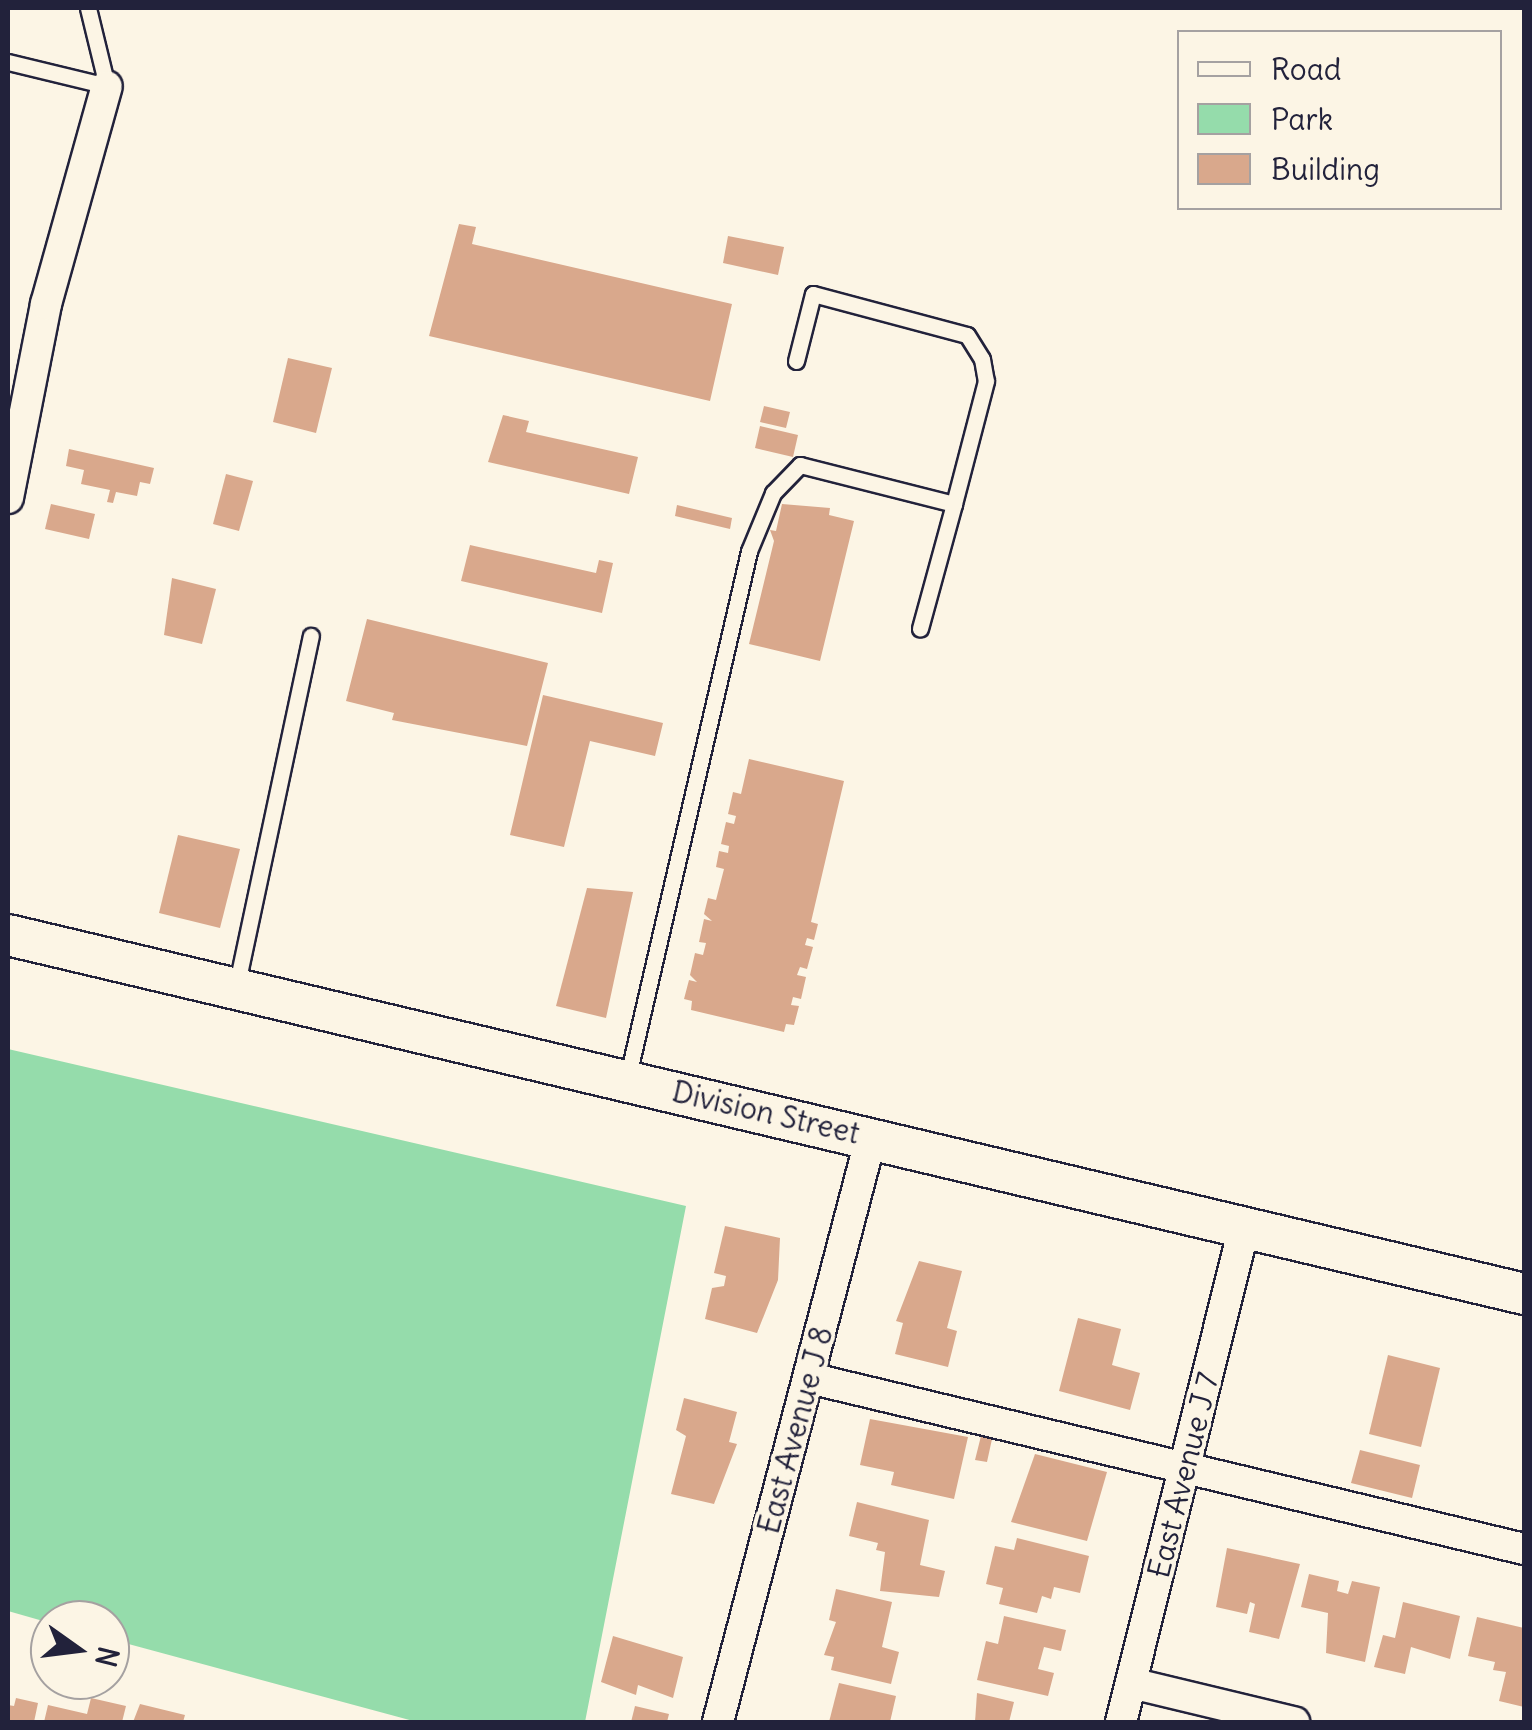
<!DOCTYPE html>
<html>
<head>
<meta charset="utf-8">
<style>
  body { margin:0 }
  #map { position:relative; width:1532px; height:1730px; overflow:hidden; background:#fcf5e5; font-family:Delius,sans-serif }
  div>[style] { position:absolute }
  .green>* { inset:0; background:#95dcab }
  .building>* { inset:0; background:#d9a88c }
  .roads { filter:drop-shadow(2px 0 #22223b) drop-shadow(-2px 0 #22223b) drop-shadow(0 2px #22223b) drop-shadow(0 -2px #22223b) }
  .lane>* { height:15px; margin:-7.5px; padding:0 7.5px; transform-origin:7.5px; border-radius:7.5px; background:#fcf5e5 }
  .street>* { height:30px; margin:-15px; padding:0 15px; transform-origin:15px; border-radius:15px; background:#fcf5e5 }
  .secondary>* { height:40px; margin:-20px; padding:0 20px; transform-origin:20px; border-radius:20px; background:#fcf5e5 }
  span { translate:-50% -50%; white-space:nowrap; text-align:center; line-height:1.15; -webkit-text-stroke:8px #fcf5e5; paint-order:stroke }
  .street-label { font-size:30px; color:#22223b }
  .frame { position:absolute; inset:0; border:10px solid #22223b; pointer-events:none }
  .legend { position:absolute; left:1177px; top:30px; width:325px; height:180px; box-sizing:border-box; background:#fcf5e5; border:2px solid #a5a1a1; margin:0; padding:12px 18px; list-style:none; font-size:30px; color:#22223b }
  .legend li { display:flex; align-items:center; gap:20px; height:50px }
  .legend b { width:50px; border:2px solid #a5a1a1 }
  .north { position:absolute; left:30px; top:1600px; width:100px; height:100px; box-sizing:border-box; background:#fcf5e5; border:2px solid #a5a1a1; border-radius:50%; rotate:104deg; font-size:28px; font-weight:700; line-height:40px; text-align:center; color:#22223b }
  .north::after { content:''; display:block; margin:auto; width:35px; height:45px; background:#22223b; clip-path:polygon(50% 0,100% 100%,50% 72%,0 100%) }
</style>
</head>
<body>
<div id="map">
  <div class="green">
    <div style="clip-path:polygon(8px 1049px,686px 1206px,585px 1722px,417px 1722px,110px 1639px,110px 1620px,50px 1623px,8px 1611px)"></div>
  </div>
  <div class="building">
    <div style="clip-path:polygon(459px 224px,476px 227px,472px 244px,732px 304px,710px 401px,429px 336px)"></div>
    <div style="clip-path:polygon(728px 236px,784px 247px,778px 275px,723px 263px)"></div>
    <div style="clip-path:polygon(288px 358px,332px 368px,316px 433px,273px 422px)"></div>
    <div style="clip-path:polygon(764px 406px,790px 412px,786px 428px,760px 422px)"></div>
    <div style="clip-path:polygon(503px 415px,529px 421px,526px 432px,638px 457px,629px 494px,488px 462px)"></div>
    <div style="clip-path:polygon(760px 426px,798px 435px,793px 457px,755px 448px)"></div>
    <div style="clip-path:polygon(69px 449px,154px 468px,150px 484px,140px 482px,137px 496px,116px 492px,113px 503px,107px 502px,110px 490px,81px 484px,84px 470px,66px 466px)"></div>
    <div style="clip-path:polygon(226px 474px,253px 481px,239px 531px,213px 524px)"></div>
    <div style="clip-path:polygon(51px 504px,95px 514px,89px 539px,45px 529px)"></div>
    <div style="clip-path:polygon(782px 504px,830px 508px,829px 515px,854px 521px,820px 661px,749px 644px,774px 541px,770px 530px,776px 531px)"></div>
    <div style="clip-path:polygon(677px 505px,732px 518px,730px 529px,675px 516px)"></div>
    <div style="clip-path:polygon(470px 545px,596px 573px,599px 560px,613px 563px,602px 613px,461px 581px)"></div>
    <div style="clip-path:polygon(172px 578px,216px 589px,202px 644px,164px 635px)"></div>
    <div style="clip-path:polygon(367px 619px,548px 663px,527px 746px,392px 720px,394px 713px,346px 701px)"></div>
    <div style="clip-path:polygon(543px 695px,663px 723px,655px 756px,590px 741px,564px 847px,510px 835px)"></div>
    <div style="clip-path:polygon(749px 759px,844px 781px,811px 922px,818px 924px,814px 940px,807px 938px,805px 945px,813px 947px,807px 969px,800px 967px,797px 975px,806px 977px,801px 999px,793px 997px,791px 1005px,799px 1006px,794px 1025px,786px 1024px,784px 1032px,691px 1010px,692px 1001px,684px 999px,689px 980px,697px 982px,690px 975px,695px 953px,703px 955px,706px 943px,699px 942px,704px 919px,712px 921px,704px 914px,708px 898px,716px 900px,724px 869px,716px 867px,719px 851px,728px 853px,729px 846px,721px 844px,726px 822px,734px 824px,736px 816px,728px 814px,733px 792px,741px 794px)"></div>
    <div style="clip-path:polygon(178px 835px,240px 849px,220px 928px,159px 913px)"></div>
    <div style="clip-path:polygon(587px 888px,633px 892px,606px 1018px,556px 1006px)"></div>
    <div style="clip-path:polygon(725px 1226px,780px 1238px,778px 1280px,757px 1333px,705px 1319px,712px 1288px,724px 1286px,726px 1276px,714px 1273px)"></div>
    <div style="clip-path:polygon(919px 1261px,962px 1271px,947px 1328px,957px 1331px,948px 1367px,895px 1354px,903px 1323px,896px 1321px)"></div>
    <div style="clip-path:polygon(1078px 1318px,1121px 1329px,1112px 1365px,1140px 1373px,1130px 1410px,1059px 1391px)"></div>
    <div style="clip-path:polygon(1388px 1355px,1440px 1368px,1421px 1447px,1369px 1434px)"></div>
    <div style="clip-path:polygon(684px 1398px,737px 1412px,729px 1442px,737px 1444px,714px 1504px,671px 1494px,686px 1436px,676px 1430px)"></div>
    <div style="clip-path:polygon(870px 1419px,968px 1437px,954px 1499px,891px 1485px,894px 1472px,860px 1465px)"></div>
    <div style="clip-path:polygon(981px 1436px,992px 1439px,987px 1462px,975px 1460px)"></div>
    <div style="clip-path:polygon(1360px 1450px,1420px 1465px,1412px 1498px,1351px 1483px)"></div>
    <div style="clip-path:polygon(1035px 1454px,1107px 1472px,1087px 1541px,1011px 1522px)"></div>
    <div style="clip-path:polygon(857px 1502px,929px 1520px,920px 1565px,945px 1571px,939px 1597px,880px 1591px,885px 1552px,876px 1550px,878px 1543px,849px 1536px)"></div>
    <div style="clip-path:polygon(1017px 1538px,1089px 1556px,1080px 1593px,1054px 1587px,1051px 1599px,1042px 1596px,1037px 1613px,999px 1604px,1003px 1588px,986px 1584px,995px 1546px,1014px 1550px)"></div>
    <div style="clip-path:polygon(1227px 1548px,1300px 1564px,1279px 1639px,1249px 1632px,1255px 1604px,1250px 1602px,1247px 1614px,1216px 1607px)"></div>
    <div style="clip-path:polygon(1309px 1574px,1339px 1581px,1337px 1591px,1348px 1594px,1352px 1581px,1380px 1587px,1365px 1662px,1326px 1653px,1328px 1613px,1301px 1607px)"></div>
    <div style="clip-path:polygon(836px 1589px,892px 1602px,882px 1647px,899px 1652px,891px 1684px,831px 1670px,834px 1657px,824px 1655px,836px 1622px,829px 1620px)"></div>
    <div style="clip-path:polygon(1403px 1602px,1460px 1616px,1450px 1659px,1411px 1647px,1405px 1674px,1374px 1667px,1383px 1635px,1395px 1638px)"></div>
    <div style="clip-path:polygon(1004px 1616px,1066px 1630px,1061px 1651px,1044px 1647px,1038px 1669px,1054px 1673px,1048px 1696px,977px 1680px,986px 1641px,998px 1644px)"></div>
    <div style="clip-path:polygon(1477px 1617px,1524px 1628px,1524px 1707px,1499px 1701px,1506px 1672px,1493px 1670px,1495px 1662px,1468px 1656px)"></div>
    <div style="clip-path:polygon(613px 1636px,683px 1657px,673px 1698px,638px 1685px,636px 1695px,601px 1682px)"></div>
    <div style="clip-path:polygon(839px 1683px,896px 1696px,890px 1722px,829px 1722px)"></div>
    <div style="clip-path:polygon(977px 1693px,1014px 1702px,1009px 1722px,975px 1722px)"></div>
    <div style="clip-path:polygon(16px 1698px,38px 1703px,34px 1722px,8px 1722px,8px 1705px,14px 1706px)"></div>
    <div style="clip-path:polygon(91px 1698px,126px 1706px,122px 1722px,44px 1722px,48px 1705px,87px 1714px)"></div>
    <div style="clip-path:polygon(140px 1704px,185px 1715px,183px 1722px,133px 1722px)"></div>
    <div style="clip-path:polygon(635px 1706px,669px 1714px,667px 1722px,631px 1722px)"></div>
  </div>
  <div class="roads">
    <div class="lane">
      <div style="left:8px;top:62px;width:102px;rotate:13.6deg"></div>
      <div style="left:107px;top:86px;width:80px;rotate:-103.7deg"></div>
      <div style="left:796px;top:361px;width:69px;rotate:-75.8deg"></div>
      <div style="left:813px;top:294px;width:159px;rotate:14.9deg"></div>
      <div style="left:967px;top:335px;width:28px;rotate:58deg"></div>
      <div style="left:982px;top:359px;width:22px;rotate:80deg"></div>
      <div style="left:986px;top:381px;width:127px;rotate:104.6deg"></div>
      <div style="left:236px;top:988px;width:360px;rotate:-78deg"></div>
      <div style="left:627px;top:1080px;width:543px;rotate:-77.01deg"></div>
      <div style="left:749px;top:551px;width:63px;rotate:-67.5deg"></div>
      <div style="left:773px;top:493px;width:39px;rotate:-46deg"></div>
      <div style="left:800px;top:465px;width:159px;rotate:14.2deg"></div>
      <div style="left:954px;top:504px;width:129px;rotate:105.3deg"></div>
    </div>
    <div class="street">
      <div style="left:8px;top:498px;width:198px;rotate:-78.9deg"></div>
      <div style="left:46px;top:304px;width:226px;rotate:-74.4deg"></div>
      <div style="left:809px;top:1378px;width:735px;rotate:13.45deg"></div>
      <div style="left:1131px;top:1683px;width:168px;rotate:13.5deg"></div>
      <div style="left:718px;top:1722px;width:605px;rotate:-75.34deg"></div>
      <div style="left:1121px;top:1722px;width:509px;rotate:-76.02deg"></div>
    </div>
    <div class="secondary">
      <div style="left:8px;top:935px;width:1558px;rotate:13.32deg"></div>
    </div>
  </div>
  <div class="street-label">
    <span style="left:766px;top:1112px;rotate:13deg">Division Street</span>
    <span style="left:795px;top:1430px;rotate:-75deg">East Avenue J 8</span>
    <span style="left:1183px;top:1475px;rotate:-76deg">East Avenue J 7</span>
  </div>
  <div class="frame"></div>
  <ul class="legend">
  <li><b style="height:12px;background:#fcf5e5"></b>Road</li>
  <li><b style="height:28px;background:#95dcab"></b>Park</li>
  <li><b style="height:28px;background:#d9a88c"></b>Building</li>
  </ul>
  <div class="north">N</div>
</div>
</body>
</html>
